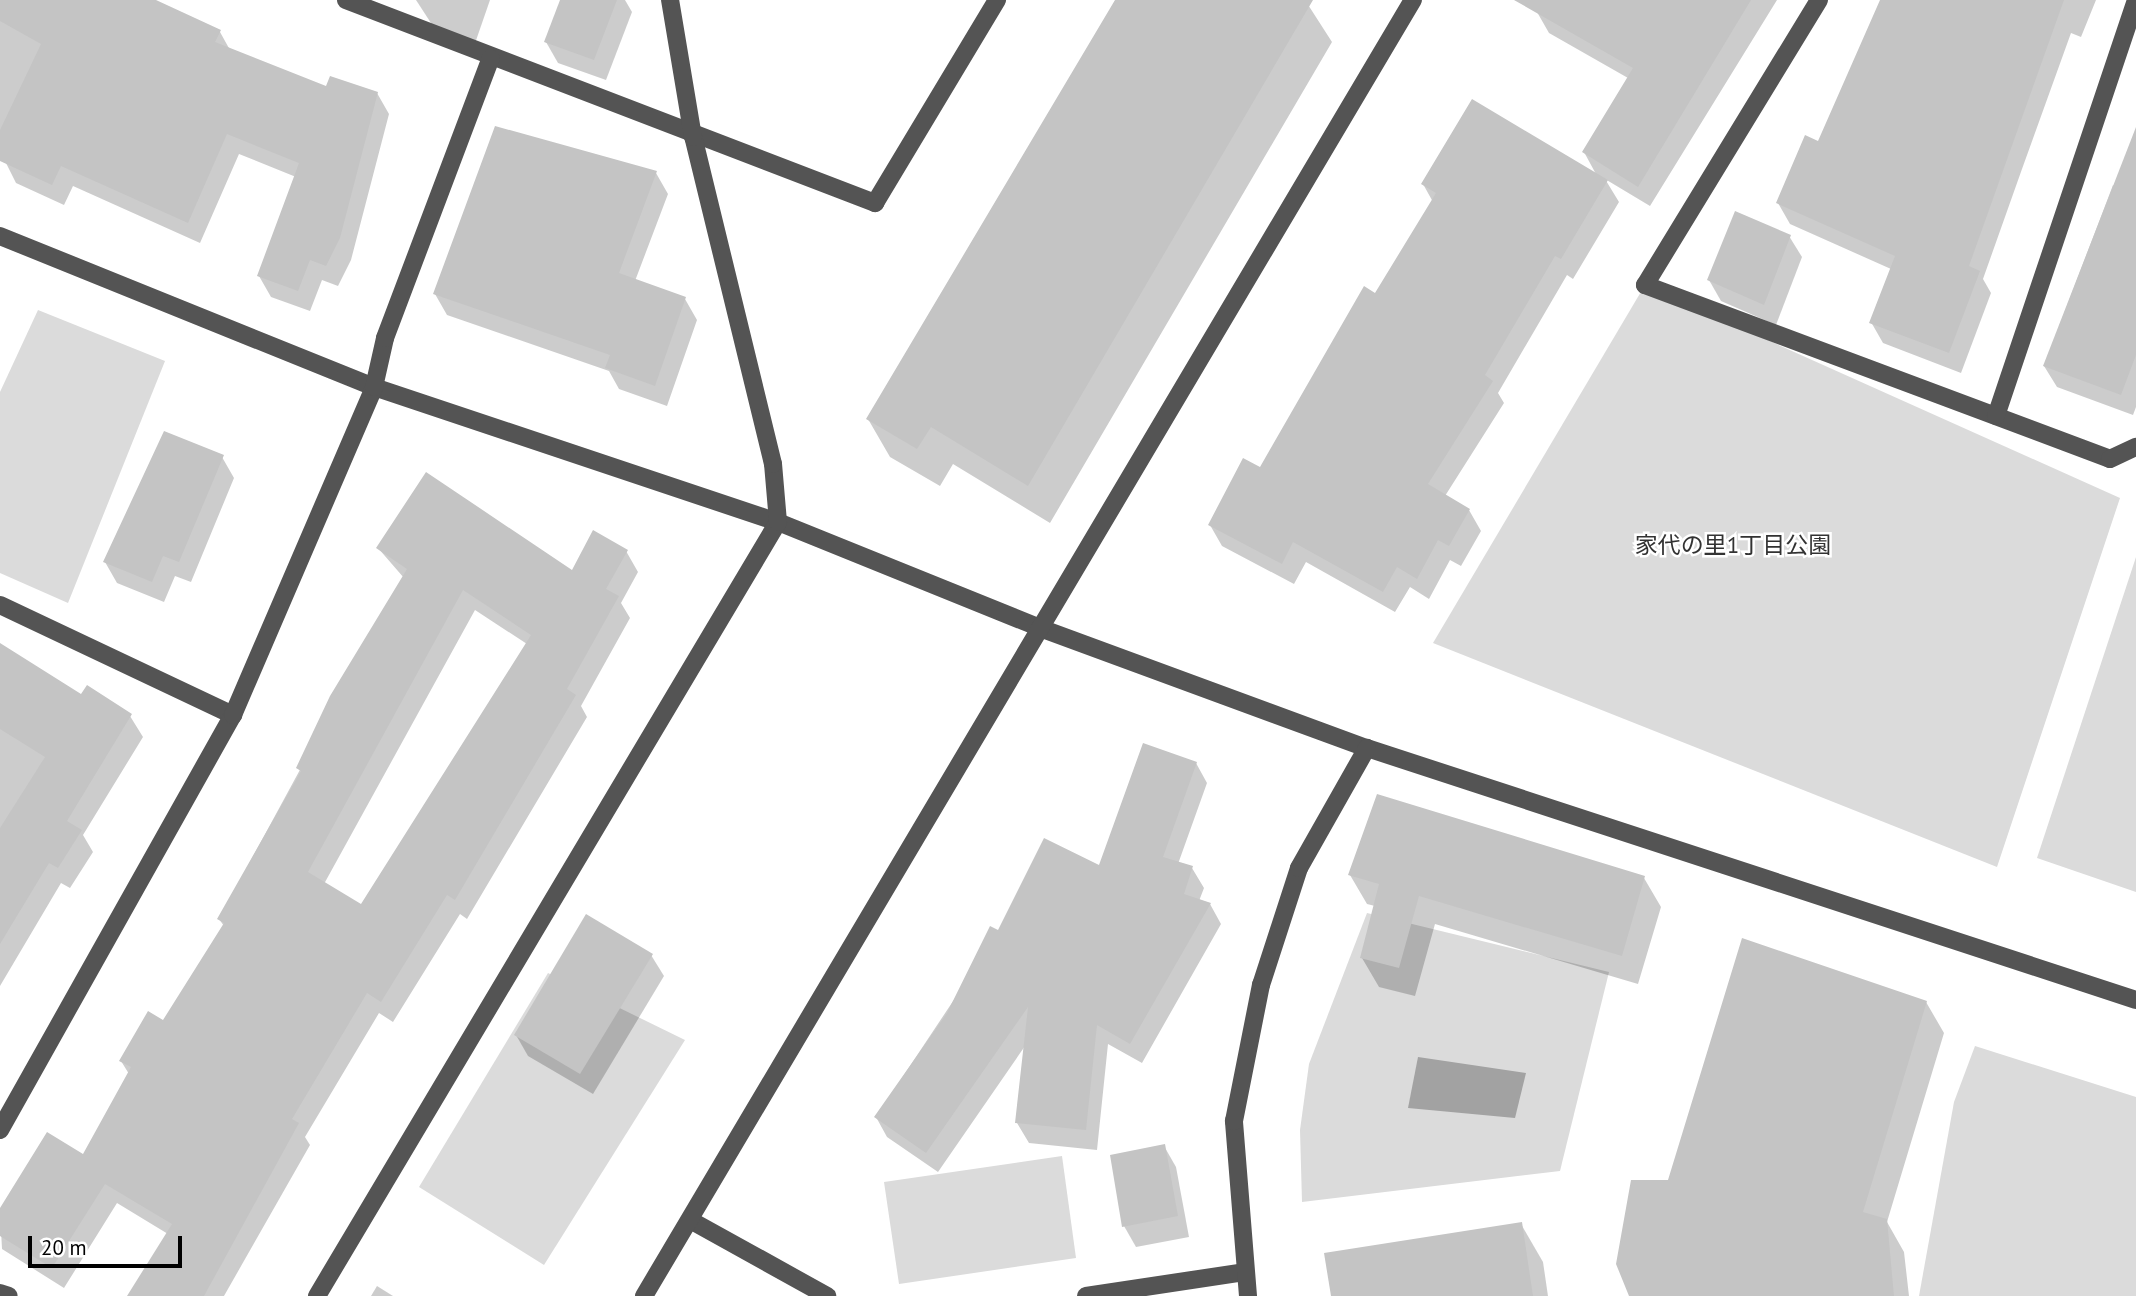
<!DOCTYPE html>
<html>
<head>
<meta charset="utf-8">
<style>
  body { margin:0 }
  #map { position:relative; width:2136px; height:1296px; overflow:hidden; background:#fff; font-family:"PT Sans","Noto Sans JP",sans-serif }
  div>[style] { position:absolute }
  .green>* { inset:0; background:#dbdbdb }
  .water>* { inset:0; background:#a2a2a2 }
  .shadow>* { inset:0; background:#0003 }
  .building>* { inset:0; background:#c4c4c4 }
  .minor>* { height:18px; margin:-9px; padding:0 9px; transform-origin:9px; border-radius:9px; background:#545454 }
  span { translate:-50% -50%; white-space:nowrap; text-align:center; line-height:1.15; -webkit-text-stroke:5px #fff; paint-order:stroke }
  .park-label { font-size:23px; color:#323232 }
  .scale { position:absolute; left:28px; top:1236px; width:154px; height:32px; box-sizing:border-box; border:4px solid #000; border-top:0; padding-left:9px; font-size:21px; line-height:24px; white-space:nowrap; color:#000; -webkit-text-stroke:5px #fff; paint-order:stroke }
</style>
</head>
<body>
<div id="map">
  <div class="green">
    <div style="clip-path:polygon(1645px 285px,2120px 498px,1997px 867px,1433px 643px)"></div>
    <div style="clip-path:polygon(38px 310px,165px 361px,68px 603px,0 573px,0 392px)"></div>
    <div style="clip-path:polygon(2136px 557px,2136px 892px,2037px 858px)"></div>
    <div style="clip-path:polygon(1367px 913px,1609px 972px,1560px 1171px,1302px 1202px,1300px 1130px,1309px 1064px)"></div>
    <div style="clip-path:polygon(548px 973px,685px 1040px,544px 1265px,419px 1187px)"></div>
    <div style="clip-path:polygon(1975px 1046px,2136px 1097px,2136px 1296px,1919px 1296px,1954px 1102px)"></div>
    <div style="clip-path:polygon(1062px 1156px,1076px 1258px,899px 1284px,884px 1182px)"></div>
  </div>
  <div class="water">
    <div style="clip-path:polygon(1418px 1057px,1526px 1073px,1515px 1118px,1408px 1108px)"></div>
  </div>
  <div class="shadow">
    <div style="clip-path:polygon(0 0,137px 0,220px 32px,230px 50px,327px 89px,377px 93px,389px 114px,351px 260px,338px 286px,322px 280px,310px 311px,271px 297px,259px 276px,296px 177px,239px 154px,200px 243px,73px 186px,64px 205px,16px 183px,0 151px)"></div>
    <div style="clip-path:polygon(416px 0,490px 0,472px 52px,442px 40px)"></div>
    <div style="clip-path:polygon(561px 0,625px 0,632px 12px,606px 80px,558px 63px,546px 42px)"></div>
    <div style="clip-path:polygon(1116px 0,1305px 0,1332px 42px,1050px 523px,953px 464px,940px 486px,890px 457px,868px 419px)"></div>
    <div style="clip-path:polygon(1543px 0,1777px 0,1650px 206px,1605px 179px,1619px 202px,1573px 279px,1567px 275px,1498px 393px,1504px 403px,1445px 496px,1469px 510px,1481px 531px,1461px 566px,1450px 560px,1429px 599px,1410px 587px,1395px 612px,1306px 562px,1294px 584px,1222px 546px,1210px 525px,1260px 469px,1376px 295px,1433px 202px,1423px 184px,1597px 176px,1584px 152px,1628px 78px,1549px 33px,1537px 12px)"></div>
    <div style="clip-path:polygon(1881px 0,2096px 0,2081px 37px,2071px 33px,2022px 169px,1983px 279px,1991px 293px,1961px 373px,1883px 343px,1871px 322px,1891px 269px,1790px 224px,1778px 203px,1819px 143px)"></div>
    <div style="clip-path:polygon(2136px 146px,2136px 407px,2133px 415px,2057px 387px,2044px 366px,2113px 185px,2123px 190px)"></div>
    <div style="clip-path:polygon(656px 173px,668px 194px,635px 281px,685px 299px,697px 320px,667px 406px,619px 389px,609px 371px,447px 315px,435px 294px)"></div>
    <div style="clip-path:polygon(1789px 236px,1802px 257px,1776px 325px,1721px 301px,1709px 280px)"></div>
    <div style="clip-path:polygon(222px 457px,234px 478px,191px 582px,175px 576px,164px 602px,117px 583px,105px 562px)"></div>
    <div style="clip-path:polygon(evenodd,378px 548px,572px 572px,626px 551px,638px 572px,621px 603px,630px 618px,581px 706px,587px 717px,467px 919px,460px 914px,393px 1022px,379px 1013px,305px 1137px,310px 1145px,224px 1296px,129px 1296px,168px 1234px,117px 1203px,64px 1288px,2px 1249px,0 1212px,83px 1157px,129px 1074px,121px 1061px,163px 1022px,224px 926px,219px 919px,404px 578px,378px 548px,475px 610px,527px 644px,362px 906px,324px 884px,475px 610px)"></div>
    <div style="clip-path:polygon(0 645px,81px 696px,130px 716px,143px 737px,83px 835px,93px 852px,70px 888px,61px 883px,0 986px)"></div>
    <div style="clip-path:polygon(1196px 763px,1207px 783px,1178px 864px,1192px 868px,1204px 888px,1199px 901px,1210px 904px,1221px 924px,1142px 1063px,1108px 1044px,1097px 1150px,1029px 1143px,1017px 1123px,1025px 1046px,938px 1172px,887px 1137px,876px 1117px,999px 932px,1100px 867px)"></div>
    <div style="clip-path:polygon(1350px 875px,1644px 878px,1661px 907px,1638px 984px,1435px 924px,1415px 996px,1379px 987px,1362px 958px,1375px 906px,1367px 904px)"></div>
    <div style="clip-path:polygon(651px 955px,664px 976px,593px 1094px,528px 1056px,516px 1035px)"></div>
    <div style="clip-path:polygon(1926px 1002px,1944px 1033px,1887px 1222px,1904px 1252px,1909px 1296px,1631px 1296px,1669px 1182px)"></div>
    <div style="clip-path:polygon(1164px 1146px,1176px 1167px,1189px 1237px,1136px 1247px,1124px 1226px)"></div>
    <div style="clip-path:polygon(1521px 1224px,1543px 1262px,1548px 1296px,1332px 1296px)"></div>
    <div style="clip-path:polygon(377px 1286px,393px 1296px,371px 1296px)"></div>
  </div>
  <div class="building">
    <div style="clip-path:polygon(0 0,156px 0,221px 30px,215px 42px,326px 86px,330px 76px,378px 92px,340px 238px,326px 266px,310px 260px,298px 291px,257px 276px,299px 163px,227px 134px,188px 223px,61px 166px,52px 185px,0 161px,0 130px,41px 44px,0 21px)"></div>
    <div style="clip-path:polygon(560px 0,617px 0,594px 60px,544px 42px)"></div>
    <div style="clip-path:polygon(1115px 0,1313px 0,1028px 486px,931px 427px,917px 449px,866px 419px)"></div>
    <div style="clip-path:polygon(1514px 0,1751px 0,1638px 187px,1582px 152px,1633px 68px)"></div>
    <div style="clip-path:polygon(1880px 0,2064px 0,1969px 266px,1980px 271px,1949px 353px,1869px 323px,1895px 256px,1776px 203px,1805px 135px,1818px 141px)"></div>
    <div style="clip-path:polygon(1472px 99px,1608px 180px,1561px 259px,1555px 256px,1485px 375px,1493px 381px,1428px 484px,1470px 509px,1449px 546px,1438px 540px,1417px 579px,1397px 567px,1383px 592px,1293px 542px,1282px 564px,1208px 525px,1243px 458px,1260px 467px,1364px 286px,1375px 293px,1436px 193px,1421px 184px)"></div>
    <div style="clip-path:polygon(495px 126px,657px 171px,619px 273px,686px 297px,655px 386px,605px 368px,610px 355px,433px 294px)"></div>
    <div style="clip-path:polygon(2136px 127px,2136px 355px,2121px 395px,2043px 366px)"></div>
    <div style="clip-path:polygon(1735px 211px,1791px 235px,1764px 305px,1707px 280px)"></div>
    <div style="clip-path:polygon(164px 431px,224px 455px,179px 562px,163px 556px,152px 582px,103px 562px)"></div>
    <div style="clip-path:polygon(evenodd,426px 472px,572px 570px,593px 530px,628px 550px,606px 589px,619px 596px,567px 689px,576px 695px,455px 900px,447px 895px,381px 1002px,367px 993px,292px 1119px,299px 1123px,204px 1296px,127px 1296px,172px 1224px,105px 1184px,52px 1268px,0 1236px,0 1208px,47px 1132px,83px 1154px,131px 1067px,119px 1061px,148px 1011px,163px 1020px,224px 923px,217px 919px,301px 771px,296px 768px,330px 696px,407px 569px,376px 548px,426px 472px,463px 590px,531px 635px,361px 904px,308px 872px,463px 590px)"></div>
    <div style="clip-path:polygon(0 643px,81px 694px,87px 685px,132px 714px,67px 821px,82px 830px,58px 868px,49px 863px,0 944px,0 828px,45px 757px,0 729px)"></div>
    <div style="clip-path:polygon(1143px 743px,1197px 762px,1163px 857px,1193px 866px,1184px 894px,1211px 903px,1130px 1044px,1097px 1025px,1086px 1130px,1015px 1123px,1028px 1007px,926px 1153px,874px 1117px,947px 1013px,990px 926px,998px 930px,1044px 838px,1099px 865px)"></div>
    <div style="clip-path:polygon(1377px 794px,1645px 876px,1622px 956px,1419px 896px,1399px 968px,1360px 958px,1379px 884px,1348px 875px)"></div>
    <div style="clip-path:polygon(586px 914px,653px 954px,580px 1074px,514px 1035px)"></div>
    <div style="clip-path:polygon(1742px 938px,1927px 1001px,1863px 1212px,1887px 1219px,1894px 1296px,1629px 1296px,1616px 1264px,1631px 1180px,1668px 1180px)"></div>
    <div style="clip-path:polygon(1165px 1144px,1178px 1216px,1122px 1227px,1110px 1155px)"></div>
    <div style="clip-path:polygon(1522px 1222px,1533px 1296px,1331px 1296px,1324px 1253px)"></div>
  </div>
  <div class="minor">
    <div style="left:346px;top:0;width:567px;rotate:20.99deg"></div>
    <div style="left:875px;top:203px;width:237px;rotate:-59deg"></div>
    <div style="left:1819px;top:0;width:334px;rotate:121.4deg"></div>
    <div style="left:1645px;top:285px;width:496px;rotate:20.5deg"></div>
    <div style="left:2110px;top:459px;width:29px;rotate:-25deg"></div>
    <div style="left:0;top:236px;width:403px;rotate:22deg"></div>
    <div style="left:374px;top:387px;width:426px;rotate:18.5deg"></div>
    <div style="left:778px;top:522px;width:283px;rotate:22deg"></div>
    <div style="left:1040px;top:628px;width:348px;rotate:20.2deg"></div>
    <div style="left:1367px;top:748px;width:809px;rotate:18.14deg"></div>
    <div style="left:1996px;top:416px;width:439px;rotate:-71.4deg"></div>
    <div style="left:0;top:605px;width:258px;rotate:25.3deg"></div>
    <div style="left:0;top:1130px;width:476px;rotate:-60.7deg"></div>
    <div style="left:233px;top:715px;width:357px;rotate:-66.7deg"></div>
    <div style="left:374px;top:387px;width:50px;rotate:-77.3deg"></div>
    <div style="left:385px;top:338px;width:299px;rotate:-69.3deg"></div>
    <div style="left:690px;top:1220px;width:157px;rotate:29deg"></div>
    <div style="left:0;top:1293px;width:9px;rotate:18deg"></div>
    <div style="left:317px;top:1296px;width:901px;rotate:-59.22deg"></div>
    <div style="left:778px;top:522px;width:58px;rotate:-94.9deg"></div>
    <div style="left:773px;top:464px;width:337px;rotate:-103.7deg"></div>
    <div style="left:693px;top:137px;width:139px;rotate:-99.5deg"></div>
    <div style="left:644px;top:1296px;width:1507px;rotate:-59.32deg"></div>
    <div style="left:1086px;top:1296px;width:160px;rotate:-8.6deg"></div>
    <div style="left:1248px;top:1296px;width:176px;rotate:-94.6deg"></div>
    <div style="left:1234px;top:1121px;width:139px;rotate:-78.8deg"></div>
    <div style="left:1261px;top:985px;width:123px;rotate:-72deg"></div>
    <div style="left:1299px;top:868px;width:138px;rotate:-60.5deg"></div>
  </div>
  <div class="park-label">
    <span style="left:1733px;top:545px">家代の里1丁目公園</span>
  </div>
  <div class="scale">20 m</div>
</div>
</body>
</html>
